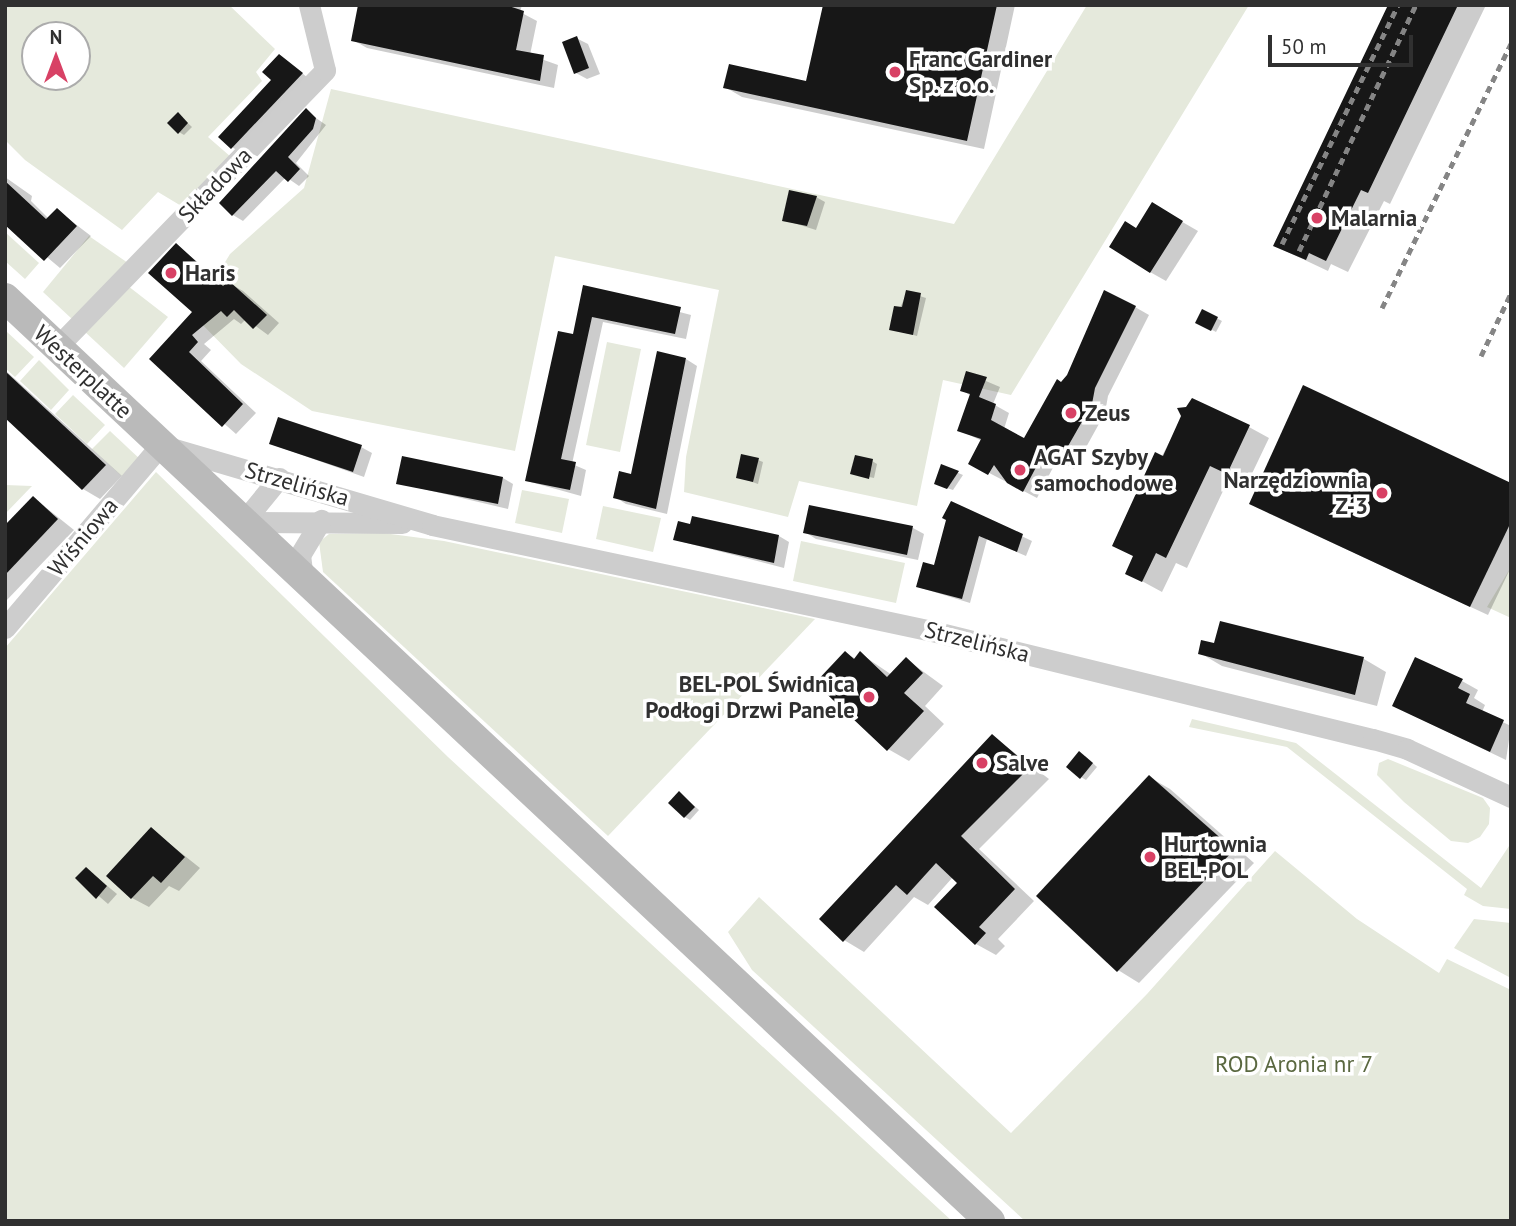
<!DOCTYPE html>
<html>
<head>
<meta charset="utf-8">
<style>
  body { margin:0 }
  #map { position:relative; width:1516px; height:1226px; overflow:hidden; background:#fff; font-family:"PT Sans",sans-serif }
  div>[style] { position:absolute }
  .green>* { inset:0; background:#e5e9dc }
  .shadow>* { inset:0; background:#0003 }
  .building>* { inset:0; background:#171717 }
  .minor>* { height:21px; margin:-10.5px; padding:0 10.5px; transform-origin:10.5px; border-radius:10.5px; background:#cdcdcd }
  .secondary>* { height:30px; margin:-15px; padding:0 15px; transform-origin:15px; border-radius:15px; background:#bababa }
  .rail>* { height:5px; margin-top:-2.5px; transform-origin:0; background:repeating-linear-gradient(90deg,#858585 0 7px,transparent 0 12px) }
  .dots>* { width:19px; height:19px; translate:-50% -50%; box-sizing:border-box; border:4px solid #fff; border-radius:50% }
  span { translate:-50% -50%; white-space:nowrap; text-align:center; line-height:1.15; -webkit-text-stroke:7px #fff; paint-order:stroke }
  .poi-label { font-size:23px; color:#303030; font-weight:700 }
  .left { translate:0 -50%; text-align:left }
  .right { translate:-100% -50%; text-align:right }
  .street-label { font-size:23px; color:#303030 }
  .park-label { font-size:23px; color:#5a6840 }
  .frame { position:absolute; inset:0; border:7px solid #303030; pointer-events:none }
  .north { position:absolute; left:21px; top:21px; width:70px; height:70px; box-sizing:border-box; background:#fff; border:2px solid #acacac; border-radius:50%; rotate:0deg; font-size:19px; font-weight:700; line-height:28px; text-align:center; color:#303030 }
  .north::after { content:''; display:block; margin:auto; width:24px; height:32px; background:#d84165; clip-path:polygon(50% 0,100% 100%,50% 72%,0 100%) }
  .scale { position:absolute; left:1268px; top:35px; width:145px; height:32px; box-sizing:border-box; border:4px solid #303030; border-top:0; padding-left:9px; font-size:21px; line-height:24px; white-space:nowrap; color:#303030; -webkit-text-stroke:5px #fff; paint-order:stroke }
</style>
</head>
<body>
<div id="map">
  <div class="green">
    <div style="clip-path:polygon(evenodd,5px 5px,229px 5px,275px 49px,256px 72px,262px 81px,208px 137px,231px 157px,183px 207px,158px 192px,122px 230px,25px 160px,5px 140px,5px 5px,35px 35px,77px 35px,77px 77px,35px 77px,35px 35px)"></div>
    <div style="clip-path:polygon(1087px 5px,1249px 5px,1011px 395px,943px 380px,917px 506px,799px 481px,788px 517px,684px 492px,686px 457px,719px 290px,555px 256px,515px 451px,312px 411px,241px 364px,193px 315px,230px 254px,304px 188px,331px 89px,954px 224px)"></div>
    <div style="clip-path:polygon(5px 232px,39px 263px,25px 279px,5px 261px)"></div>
    <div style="clip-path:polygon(89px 236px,128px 263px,72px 319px,43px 292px)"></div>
    <div style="clip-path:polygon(128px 286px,168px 317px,124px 368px,84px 331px)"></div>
    <div style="clip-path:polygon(6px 331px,34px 357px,15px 377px,5px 368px)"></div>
    <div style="clip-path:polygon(607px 342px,641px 349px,620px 452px,586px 445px)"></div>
    <div style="clip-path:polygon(39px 360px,69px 390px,51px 410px,20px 381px)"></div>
    <div style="clip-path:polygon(73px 395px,105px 425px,87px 444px,55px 414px)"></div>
    <div style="clip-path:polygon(110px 431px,142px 461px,126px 480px,92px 449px)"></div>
    <div style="clip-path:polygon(156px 472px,448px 757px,952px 1221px,5px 1221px,5px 648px)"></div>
    <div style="clip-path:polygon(5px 485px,32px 486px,5px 514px)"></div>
    <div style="clip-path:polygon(522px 490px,569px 499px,562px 533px,515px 523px)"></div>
    <div style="clip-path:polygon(603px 506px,661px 518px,653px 552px,596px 539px)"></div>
    <div style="clip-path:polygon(383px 533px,444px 541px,815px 619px,608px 836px,323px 572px,319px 542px,329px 534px)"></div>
    <div style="clip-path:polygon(801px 541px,905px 563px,896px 603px,793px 581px)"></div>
    <div style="clip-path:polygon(1511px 567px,1511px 618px,1487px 607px)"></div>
    <div style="clip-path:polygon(1192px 719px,1296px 743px,1481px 888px,1511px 843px,1511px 909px,1483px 906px,1464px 895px,1467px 889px,1287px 747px,1189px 727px)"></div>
    <div style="clip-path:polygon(1388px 759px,1483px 798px,1490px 808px,1489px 824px,1480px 837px,1468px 843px,1451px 841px,1404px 802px,1377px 775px,1379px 763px)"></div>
    <div style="clip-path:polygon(1275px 851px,1357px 919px,1439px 973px,1447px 959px,1511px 990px,1511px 1221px,1025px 1221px,752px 970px,728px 932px,759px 897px,1011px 1133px,1147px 994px)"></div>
    <div style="clip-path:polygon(1474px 919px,1511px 923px,1509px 977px,1454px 948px)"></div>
  </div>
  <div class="shadow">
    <div style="clip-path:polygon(360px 5px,522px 5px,520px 12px,537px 21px,530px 55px,558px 65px,554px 88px,367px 48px,353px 40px)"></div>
    <div style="clip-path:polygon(825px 5px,1015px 5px,984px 149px,742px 97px,725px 87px,808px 83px)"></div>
    <div style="clip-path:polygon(1390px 5px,1486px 5px,1390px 204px,1384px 201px,1348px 272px,1331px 264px,1328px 271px,1275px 246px)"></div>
    <div style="clip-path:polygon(576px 38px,588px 44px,600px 74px,587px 79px,576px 73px)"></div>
    <div style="clip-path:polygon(286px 60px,308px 78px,238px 151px,232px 147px)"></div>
    <div style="clip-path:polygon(306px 111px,326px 125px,296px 163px,309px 176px,299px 186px,286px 177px,243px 221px,233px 215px,221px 203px)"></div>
    <div style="clip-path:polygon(178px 114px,192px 127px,184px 135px,179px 132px)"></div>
    <div style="clip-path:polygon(5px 177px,32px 196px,31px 201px,49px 219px,57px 210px,91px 236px,60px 268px,5px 222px)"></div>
    <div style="clip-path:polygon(816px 197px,825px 202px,816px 230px,784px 220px)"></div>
    <div style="clip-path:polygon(1153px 205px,1198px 231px,1166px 281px,1150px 272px,1137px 230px)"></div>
    <div style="clip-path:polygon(177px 245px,226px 286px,229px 283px,243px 291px,279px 323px,268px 335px,246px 319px,241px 324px,234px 319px,204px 344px,211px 350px,201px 361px,256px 413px,236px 434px,151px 359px,194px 312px)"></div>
    <div style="clip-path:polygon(585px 287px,691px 315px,686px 339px,603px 322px,572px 464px,586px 470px,581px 496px,527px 481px,574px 337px)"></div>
    <div style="clip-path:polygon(907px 292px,926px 298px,917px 336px,891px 329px)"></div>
    <div style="clip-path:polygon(1135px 307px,1149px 315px,1108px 396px,1105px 413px,1074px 469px,1057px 460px,1037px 498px,970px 463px,982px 441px,959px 430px,971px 396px,962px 390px,967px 373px,1000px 387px,993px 404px,1009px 413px,1004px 429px,1025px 440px,1062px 384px)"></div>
    <div style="clip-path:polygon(1203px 311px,1222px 321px,1216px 332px,1197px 322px)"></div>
    <div style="clip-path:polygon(686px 359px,697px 366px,667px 514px,626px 504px,615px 497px,633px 476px)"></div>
    <div style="clip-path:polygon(5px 370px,122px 476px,100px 499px,83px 489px,5px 416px)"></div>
    <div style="clip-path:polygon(1187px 408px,1249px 427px,1269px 438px,1247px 484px,1230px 476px,1187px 568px,1176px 563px,1162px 592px,1127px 573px,1135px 557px,1115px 546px)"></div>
    <div style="clip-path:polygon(271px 444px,361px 447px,372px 453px,364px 477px)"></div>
    <div style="clip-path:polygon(758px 460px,763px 462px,758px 484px,738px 477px)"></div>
    <div style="clip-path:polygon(872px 461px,877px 464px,874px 478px,855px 474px)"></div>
    <div style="clip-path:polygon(942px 466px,963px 475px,953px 490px,941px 486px)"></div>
    <div style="clip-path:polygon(503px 478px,513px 484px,508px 509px,398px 483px)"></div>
    <div style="clip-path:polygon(1511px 485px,1511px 567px,1488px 615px,1268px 513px)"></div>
    <div style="clip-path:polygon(34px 498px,74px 530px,5px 602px,5px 528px)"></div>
    <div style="clip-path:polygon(951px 503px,1032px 541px,1026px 556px,987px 539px,970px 603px,918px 587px,936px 567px)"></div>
    <div style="clip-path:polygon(810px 507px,913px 528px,924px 534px,918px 560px,816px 539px,805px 532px)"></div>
    <div style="clip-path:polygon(693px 518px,779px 536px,789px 542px,784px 568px,675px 540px,691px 526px)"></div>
    <div style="clip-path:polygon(1221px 623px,1364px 659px,1386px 672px,1377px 706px,1222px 666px,1200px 653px,1215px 645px)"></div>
    <div style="clip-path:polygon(845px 653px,856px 659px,861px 654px,892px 675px,906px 659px,943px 686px,925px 706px,944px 724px,909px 761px,888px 749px)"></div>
    <div style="clip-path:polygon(1462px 681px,1478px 690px,1474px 698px,1485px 705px,1482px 712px,1511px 726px,1506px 760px,1410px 714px)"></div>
    <div style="clip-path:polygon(992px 736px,1049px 779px,979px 849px,1034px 901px,998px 939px,1005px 946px,996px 955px,976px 944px,937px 907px,959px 883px,953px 877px,928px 905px,914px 897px,864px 952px,844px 940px)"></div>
    <div style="clip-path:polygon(1085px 756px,1097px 767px,1086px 780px,1081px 777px)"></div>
    <div style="clip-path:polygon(1149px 777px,1170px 789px,1254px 863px,1139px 983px,1118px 970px)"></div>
    <div style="clip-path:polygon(680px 793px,699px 810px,690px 820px,685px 817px)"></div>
    <div style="clip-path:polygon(151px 829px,200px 868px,179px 891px,169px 886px,149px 907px,132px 898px)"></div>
    <div style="clip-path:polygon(87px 869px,117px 894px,108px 904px,78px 878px)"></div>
  </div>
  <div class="building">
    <div style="clip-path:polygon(358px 5px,506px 5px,524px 11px,516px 50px,544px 55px,540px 81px,351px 41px)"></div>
    <div style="clip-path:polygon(823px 5px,997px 5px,967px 141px,723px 88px,729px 64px,806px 81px)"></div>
    <div style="clip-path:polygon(1388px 5px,1458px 5px,1368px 193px,1361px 190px,1326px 261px,1309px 253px,1306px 260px,1273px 246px)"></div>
    <div style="clip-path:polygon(577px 36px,589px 68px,574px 74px,562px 42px)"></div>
    <div style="clip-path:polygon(279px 54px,303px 73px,231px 149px,218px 137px,271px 80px,262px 72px)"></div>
    <div style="clip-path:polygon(306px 108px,316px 118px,313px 129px,288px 157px,300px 169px,288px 182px,276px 171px,232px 216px,219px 203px)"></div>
    <div style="clip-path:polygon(178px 112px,188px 123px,178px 134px,167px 123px)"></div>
    <div style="clip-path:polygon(5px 181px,46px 219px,57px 208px,77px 226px,44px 261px,5px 225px)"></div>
    <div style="clip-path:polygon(789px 190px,817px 196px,807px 226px,782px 221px)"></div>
    <div style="clip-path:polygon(1152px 202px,1183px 221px,1150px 273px,1109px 247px,1125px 221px,1136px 228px)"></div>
    <div style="clip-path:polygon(176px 243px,223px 286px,229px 281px,267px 315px,253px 329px,234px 310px,227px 317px,221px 311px,192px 335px,198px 342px,189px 352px,243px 404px,222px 427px,149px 359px,192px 312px,148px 273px)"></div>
    <div style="clip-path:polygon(583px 285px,681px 307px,675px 334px,592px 317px,561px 459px,576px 462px,570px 490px,525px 481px,558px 331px,573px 334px)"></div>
    <div style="clip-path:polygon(906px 290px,921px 293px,913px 335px,889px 330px,894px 306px,902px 307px)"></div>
    <div style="clip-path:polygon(1104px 290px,1136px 306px,1095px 388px,1092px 404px,1059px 462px,1043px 454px,1023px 492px,1007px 483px,994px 465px,988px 475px,968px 464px,981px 439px,957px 431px,970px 394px,960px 391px,966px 371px,987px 377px,979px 397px,996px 404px,991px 420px,1024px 438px,1057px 379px,1061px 382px,1067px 375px)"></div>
    <div style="clip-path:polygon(1202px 309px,1218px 317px,1211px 331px,1195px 323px)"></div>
    <div style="clip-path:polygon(657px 351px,686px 358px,656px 509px,613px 498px,619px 471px,631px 474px)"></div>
    <div style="clip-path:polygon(5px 371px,106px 465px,82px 490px,5px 418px)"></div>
    <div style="clip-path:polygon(1303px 385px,1511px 483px,1511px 522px,1470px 607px,1249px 504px)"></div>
    <div style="clip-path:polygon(1192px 398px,1250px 425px,1227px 474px,1210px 466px,1166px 558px,1156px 553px,1142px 582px,1125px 574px,1133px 556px,1112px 546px,1155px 452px,1163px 456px,1181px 416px,1177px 408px,1186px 407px)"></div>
    <div style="clip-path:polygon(278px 417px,362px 445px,353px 472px,269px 444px)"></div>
    <div style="clip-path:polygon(741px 454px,759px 458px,753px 482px,736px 478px)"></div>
    <div style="clip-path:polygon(855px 455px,873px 459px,869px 479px,850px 474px)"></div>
    <div style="clip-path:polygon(402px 456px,503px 477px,498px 504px,396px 484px)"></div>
    <div style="clip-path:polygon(941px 464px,959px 471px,947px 489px,934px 484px)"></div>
    <div style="clip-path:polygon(33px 496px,58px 519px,5px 575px,5px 525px)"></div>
    <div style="clip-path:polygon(951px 501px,1023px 534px,1017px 552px,979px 536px,962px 599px,916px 587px,923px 562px,934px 565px,946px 520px,942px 518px)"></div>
    <div style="clip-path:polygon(809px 505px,913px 526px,907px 555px,803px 533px)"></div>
    <div style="clip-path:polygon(692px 516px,779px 535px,774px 563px,673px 540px,678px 521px,690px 524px)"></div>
    <div style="clip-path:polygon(1220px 621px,1364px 657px,1355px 695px,1198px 654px,1201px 640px,1214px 643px)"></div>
    <div style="clip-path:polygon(845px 651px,854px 659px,860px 651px,887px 677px,906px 657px,923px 673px,904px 693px,924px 711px,887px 751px,815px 683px)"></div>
    <div style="clip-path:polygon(1415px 657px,1463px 679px,1458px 688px,1470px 694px,1466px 703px,1504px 720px,1490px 752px,1392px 706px)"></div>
    <div style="clip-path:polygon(992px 734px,1030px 767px,961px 836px,1015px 889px,979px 927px,986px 933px,975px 945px,934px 907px,957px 883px,936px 863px,907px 895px,896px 885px,843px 942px,819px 919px)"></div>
    <div style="clip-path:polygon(1079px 751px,1093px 763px,1080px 779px,1066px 767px)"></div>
    <div style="clip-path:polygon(1149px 775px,1234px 850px,1117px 972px,1036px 896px)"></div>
    <div style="clip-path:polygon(679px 791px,695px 807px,684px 818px,668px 803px)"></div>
    <div style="clip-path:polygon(151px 827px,185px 857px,161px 883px,153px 876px,131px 899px,106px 876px)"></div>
    <div style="clip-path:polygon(86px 867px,107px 886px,96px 899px,75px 878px)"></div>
  </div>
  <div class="minor">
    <div style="left:57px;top:347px;width:385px;rotate:-45.9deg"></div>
    <div style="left:325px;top:70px;width:67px;rotate:-103.8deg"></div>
    <div style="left:243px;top:522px;width:159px;rotate:0.4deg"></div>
    <div style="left:243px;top:522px;width:57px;rotate:-50.7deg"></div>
    <div style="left:303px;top:579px;width:24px;rotate:-97deg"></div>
    <div style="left:300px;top:555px;width:41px;rotate:-59deg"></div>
    <div style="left:5px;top:628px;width:240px;rotate:-49.6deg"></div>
    <div style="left:161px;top:445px;width:283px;rotate:16.4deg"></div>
    <div style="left:432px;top:525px;width:511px;rotate:11.97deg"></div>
    <div style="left:932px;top:631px;width:454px;rotate:13.8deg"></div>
    <div style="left:1373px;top:739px;width:35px;rotate:16deg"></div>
    <div style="left:1407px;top:749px;width:115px;rotate:24.8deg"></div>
  </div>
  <div class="secondary">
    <div style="left:5px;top:298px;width:1350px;rotate:43.14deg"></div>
  </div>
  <div class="rail">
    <div style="left:1282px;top:244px;width:266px;rotate:-64.1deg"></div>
    <div style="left:1299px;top:251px;width:272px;rotate:-64.6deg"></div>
    <div style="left:1382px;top:308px;width:294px;rotate:-64deg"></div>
    <div style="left:1481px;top:356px;width:70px;rotate:-64.5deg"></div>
  </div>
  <div class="dots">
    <div style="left:895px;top:72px;background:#d84165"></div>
    <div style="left:1317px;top:218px;background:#d84165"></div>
    <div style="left:171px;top:273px;background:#d84165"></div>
    <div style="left:1071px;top:413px;background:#d84165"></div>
    <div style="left:1020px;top:470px;background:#d84165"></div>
    <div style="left:1382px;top:493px;background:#d84165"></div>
    <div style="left:869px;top:697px;background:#d84165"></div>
    <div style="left:982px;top:763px;background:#d84165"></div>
    <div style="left:1150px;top:857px;background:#d84165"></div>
  </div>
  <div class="poi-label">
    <span class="left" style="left:909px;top:72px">Franc Gardiner<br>Sp. z o.o.</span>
    <span class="left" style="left:1331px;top:218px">Malarnia</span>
    <span class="left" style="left:185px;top:273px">Haris</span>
    <span class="left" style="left:1085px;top:413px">Zeus</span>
    <span class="left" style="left:1034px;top:470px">AGAT Szyby<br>samochodowe</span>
    <span class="right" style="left:1368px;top:493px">Narzędziownia<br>Z-3</span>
    <span class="right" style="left:855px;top:697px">BEL-POL Świdnica<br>Podłogi Drzwi Panele</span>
    <span class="left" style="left:996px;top:763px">Salve</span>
    <span class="left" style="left:1164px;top:857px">Hurtownia<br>BEL-POL</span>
  </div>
  <div class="street-label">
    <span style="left:215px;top:185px;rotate:-46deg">Składowa</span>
    <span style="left:83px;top:372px;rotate:43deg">Westerplatte</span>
    <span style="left:297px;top:484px;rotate:16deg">Strzelińska</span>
    <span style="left:83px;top:537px;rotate:-50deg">Wiśniowa</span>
    <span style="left:977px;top:642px;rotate:14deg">Strzelińska</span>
  </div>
  <div class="park-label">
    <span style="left:1294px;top:1064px">ROD Aronia nr 7</span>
  </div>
  <div class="frame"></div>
  <div class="north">N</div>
  <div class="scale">50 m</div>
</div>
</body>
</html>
